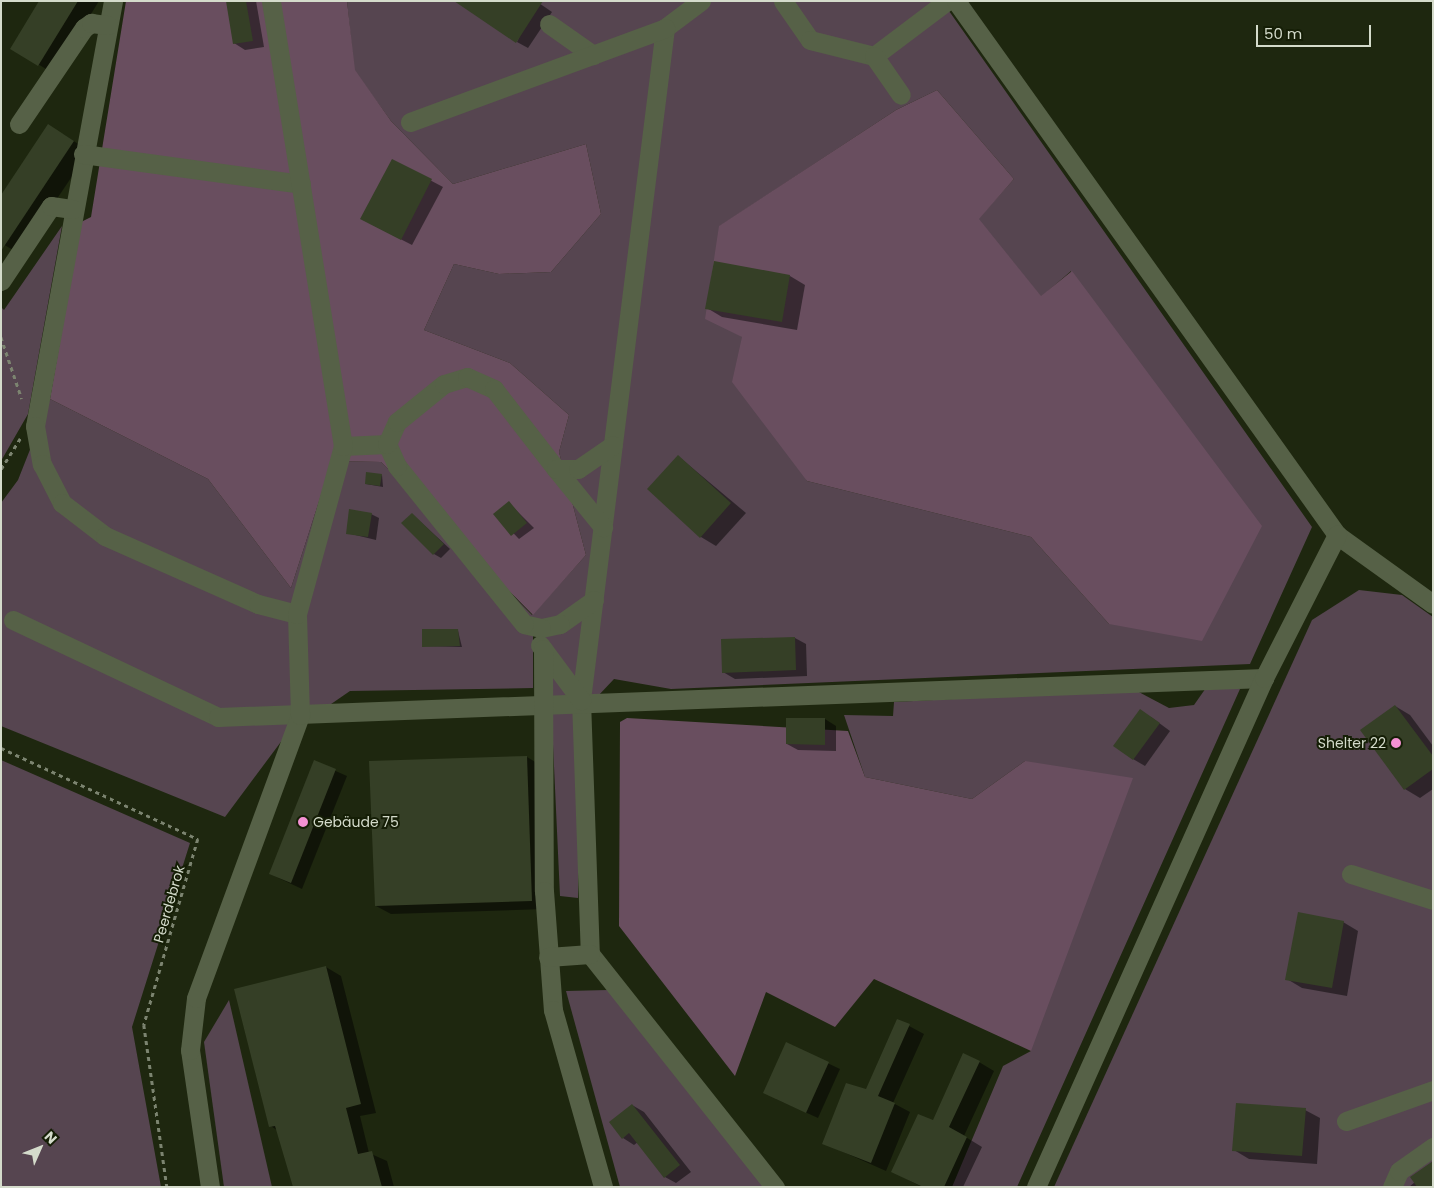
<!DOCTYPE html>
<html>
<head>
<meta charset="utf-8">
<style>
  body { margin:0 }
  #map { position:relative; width:1434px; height:1188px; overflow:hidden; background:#1e270f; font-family:Poppins,sans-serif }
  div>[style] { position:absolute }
  .green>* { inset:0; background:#564550 }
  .forest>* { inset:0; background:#694e5f }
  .shadow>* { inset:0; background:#0007 }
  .building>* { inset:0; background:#353f26 }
  .path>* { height:2.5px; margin-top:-1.25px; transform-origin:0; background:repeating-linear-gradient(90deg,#7c8470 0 4px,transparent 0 8px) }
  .minor>* { height:19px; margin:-9.5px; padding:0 9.5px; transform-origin:9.5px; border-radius:9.5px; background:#566147 }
  .dots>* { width:14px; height:14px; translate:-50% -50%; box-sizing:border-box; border:2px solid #151e06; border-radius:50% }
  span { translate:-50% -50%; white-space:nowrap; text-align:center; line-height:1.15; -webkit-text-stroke:4px #151e06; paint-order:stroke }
  .poi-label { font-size:14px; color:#d4dbcb }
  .right { translate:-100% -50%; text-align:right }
  .left { translate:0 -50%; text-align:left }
  .street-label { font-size:14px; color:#d4dbcb }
  .frame { position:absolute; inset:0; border:2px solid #d4dbcb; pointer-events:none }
  .north { position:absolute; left:15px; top:1123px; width:50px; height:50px; -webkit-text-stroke:4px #151e06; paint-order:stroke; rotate:46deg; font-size:14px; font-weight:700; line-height:20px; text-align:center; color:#d4dbcb }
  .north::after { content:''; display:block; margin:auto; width:18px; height:22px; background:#d4dbcb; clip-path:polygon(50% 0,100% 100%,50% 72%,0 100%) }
  .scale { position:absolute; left:1256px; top:25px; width:115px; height:22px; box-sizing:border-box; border:2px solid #d4dbcb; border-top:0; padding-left:6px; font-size:15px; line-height:18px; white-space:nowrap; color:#d4dbcb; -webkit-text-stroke:4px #151e06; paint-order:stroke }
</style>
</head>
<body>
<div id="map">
  <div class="green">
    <div style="clip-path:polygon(evenodd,347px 1px,942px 1px,1312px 527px,1250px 664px,671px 689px,614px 679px,581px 714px,578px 898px,560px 896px,552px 723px,533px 618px,533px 688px,350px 691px,286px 735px,225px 817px,1px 726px,1px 503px,18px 480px,50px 399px,208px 479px,291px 588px,332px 461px,381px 462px,532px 615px,586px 555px,559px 452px,569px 415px,510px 363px,424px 330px,454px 264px,499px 274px,551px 272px,601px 214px,586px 144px,453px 184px,391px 121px,354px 70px,347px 1px,937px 90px,1014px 179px,978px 219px,1041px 297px,1071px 271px,1109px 624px,1031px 537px,807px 481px,742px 337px,720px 226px,896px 110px,937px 90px)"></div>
    <div style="clip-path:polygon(62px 226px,28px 414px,1px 461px,1px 307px,4px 310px)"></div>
    <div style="clip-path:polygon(1359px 590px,1402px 595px,1433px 617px,1433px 1187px,1054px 1187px,1312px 620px)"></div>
    <div style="clip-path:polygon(1208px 685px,1240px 689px,1017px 1187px,952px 1187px,1003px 1066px,1031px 1051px,1025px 761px,972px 799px,865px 777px,844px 715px,893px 716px,894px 702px,1135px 690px,1169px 708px,1194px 705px)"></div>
    <div style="clip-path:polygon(1px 760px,190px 843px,132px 1027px,161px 1187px,1px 1187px)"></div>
    <div style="clip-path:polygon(608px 990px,765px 1187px,620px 1187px,566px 991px)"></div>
    <div style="clip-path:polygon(229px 1000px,272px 1187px,224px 1187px,204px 1042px)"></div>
  </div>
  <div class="forest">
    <div style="clip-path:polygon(126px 1px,347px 1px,355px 70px,391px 121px,453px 184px,586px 144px,601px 214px,551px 272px,499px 274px,454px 264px,424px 330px,510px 363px,569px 415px,559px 452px,586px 555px,533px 615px,381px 462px,332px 461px,291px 588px,208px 479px,50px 399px,81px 222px,91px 217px)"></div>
    <div style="clip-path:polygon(937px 90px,1014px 179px,979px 219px,1041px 296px,1072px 271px,1262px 526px,1202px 641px,1109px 624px,1031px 537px,807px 481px,732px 382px,742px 337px,705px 319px,719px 226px,896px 110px)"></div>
    <div style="clip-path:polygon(627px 718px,848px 731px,865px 777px,972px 799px,1025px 761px,1133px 778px,1031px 1051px,874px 979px,835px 1027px,766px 992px,735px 1076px,619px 926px,620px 722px)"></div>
  </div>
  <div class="shadow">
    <div style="clip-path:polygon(41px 1px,99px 1px,54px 74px,12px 48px)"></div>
    <div style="clip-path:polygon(227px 1px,256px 1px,264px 47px,245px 50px,234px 43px)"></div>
    <div style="clip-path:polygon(536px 1px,552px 12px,528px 48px,517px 42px)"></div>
    <div style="clip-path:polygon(63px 134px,89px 151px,20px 254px,1px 243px)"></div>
    <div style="clip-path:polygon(392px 160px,443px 187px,412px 245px,373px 225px)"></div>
    <div style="clip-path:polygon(790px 276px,805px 285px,797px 330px,722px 317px,707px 308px)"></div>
    <div style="clip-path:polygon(678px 456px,746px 513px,716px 546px,701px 537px)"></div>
    <div style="clip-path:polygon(382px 475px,383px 487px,366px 484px)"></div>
    <div style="clip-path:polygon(509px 503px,534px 528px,519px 539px,495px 514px)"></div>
    <div style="clip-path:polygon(371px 514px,379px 518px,376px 540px,347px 533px)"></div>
    <div style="clip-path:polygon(412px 514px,450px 549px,441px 558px,434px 554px)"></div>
    <div style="clip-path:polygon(458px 631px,462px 647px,424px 646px)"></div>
    <div style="clip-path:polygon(795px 638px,806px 644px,807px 676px,735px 679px,723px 672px)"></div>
    <div style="clip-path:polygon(1395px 706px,1410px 715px,1433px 746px,1433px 789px,1420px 798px,1405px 789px)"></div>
    <div style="clip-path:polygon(1151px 717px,1170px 731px,1145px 766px,1133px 759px)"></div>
    <div style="clip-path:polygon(825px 719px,836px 726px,836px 751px,798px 750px,787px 744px)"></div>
    <div style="clip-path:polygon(527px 757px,542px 766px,547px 909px,391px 914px,376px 906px)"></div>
    <div style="clip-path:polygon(315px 762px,347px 776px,302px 889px,270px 874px)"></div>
    <div style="clip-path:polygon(1343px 922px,1358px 931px,1347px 996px,1302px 988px,1287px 979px)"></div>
    <div style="clip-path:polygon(326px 967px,341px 976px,376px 1113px,360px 1116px,369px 1153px,387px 1161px,394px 1187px,295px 1187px,278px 1131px,271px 1126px)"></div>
    <div style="clip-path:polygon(909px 1026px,924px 1034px,893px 1103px,910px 1112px,886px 1171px,823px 1143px,867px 1091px)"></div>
    <div style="clip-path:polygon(787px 1044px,840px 1069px,818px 1118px,776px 1099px)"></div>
    <div style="clip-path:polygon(979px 1062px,994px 1071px,964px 1136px,982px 1147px,963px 1187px,922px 1187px,893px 1172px)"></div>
    <div style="clip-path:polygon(632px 1105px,644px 1112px,691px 1172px,676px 1183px,665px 1177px,638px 1142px,634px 1145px,623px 1138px)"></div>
    <div style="clip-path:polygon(1305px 1110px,1320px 1118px,1317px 1164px,1249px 1159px,1234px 1150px)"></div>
    <div style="clip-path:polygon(1415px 1182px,1433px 1187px,1409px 1187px)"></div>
  </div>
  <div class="building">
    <div style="clip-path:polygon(39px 1px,78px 1px,38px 66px,10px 49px)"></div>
    <div style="clip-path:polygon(226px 1px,246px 1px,253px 41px,233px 44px)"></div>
    <div style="clip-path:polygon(454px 1px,543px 1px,516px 43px)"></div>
    <div style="clip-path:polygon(48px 124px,74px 141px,1px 251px,1px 195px)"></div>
    <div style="clip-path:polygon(392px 159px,432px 179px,401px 240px,360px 219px)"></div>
    <div style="clip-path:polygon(714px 261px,790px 275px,782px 322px,705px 309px)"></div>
    <div style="clip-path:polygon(678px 455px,731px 503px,700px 538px,647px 489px)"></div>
    <div style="clip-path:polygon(366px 472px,382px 474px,380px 486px,365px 484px)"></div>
    <div style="clip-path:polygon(509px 501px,527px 523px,511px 536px,493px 514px)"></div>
    <div style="clip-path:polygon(349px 509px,372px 513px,368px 537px,346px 534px)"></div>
    <div style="clip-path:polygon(412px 513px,444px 544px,433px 555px,401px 523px)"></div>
    <div style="clip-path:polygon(422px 629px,458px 629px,460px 646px,422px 647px)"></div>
    <div style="clip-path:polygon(795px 637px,796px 670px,722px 673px,721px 639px)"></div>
    <div style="clip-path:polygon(1395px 705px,1433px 756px,1433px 769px,1404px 790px,1360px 730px)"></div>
    <div style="clip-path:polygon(1140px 709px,1160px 723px,1133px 760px,1113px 746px)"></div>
    <div style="clip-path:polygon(786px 718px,825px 718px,825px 745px,786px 744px)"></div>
    <div style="clip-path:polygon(527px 756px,532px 901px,375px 906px,369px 761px)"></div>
    <div style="clip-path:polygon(314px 760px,336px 769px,291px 883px,269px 874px)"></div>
    <div style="clip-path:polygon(1298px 912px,1344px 921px,1332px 988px,1285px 980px)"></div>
    <div style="clip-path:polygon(326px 966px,361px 1104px,346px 1108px,358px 1154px,372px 1151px,382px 1187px,293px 1187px,275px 1126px,269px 1127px,234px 989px)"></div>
    <div style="clip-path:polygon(897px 1019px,910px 1024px,878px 1096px,895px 1103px,871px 1163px,822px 1144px,846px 1083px,866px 1089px)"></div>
    <div style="clip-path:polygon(786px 1042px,829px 1062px,806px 1113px,763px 1093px)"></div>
    <div style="clip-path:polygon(963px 1053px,980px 1061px,949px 1127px,967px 1137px,944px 1187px,923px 1187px,891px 1172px,918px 1114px,933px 1120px)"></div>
    <div style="clip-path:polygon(1236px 1103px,1306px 1108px,1302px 1156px,1232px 1151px)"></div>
    <div style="clip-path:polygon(632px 1104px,680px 1165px,664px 1178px,629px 1133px,622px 1139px,609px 1122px)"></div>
    <div style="clip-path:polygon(1433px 1161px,1433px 1187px,1417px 1187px,1410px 1177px)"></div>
  </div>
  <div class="path">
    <div style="left:1px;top:337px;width:65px;rotate:71.3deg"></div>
    <div style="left:1px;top:469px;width:36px;rotate:-58deg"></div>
    <div style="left:1px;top:748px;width:217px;rotate:24.8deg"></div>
    <div style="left:198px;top:839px;width:194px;rotate:106.2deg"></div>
    <div style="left:144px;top:1025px;width:164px;rotate:81.9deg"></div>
  </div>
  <div class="minor">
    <div style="left:113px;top:1px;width:432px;rotate:100.4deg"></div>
    <div style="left:35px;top:426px;width:39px;rotate:80deg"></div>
    <div style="left:42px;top:464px;width:44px;rotate:62.9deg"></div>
    <div style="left:62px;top:503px;width:54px;rotate:37.5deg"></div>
    <div style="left:105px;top:536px;width:167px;rotate:24deg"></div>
    <div style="left:258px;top:604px;width:40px;rotate:14.4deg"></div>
    <div style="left:701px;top:1px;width:45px;rotate:143.1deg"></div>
    <div style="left:665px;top:28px;width:677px;rotate:97.13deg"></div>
    <div style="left:581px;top:700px;width:254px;rotate:88deg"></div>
    <div style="left:590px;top:954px;width:298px;rotate:51.6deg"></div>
    <div style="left:783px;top:1px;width:47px;rotate:55.3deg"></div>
    <div style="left:810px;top:40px;width:66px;rotate:14deg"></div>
    <div style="left:874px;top:56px;width:91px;rotate:-37deg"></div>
    <div style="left:956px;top:1px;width:656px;rotate:54.49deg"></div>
    <div style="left:1337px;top:535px;width:118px;rotate:35.7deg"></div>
    <div style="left:549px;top:24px;width:54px;rotate:35.2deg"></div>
    <div style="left:874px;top:56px;width:47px;rotate:55.3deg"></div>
    <div style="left:410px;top:122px;width:272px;rotate:-20.2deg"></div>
    <div style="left:19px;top:124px;width:116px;rotate:-55.9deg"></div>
    <div style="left:84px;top:28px;width:9px;rotate:-36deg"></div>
    <div style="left:91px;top:23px;width:17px;rotate:7deg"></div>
    <div style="left:83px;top:154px;width:220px;rotate:7.8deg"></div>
    <div style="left:1px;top:281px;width:90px;rotate:-56.3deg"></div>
    <div style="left:51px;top:206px;width:22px;rotate:8deg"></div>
    <div style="left:343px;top:446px;width:44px;rotate:-2.6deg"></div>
    <div style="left:556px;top:469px;width:75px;rotate:51deg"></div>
    <div style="left:594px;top:600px;width:42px;rotate:144.8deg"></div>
    <div style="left:560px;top:624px;width:19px;rotate:168deg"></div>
    <div style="left:541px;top:628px;width:17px;rotate:-167deg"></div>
    <div style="left:524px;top:624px;width:203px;rotate:-128.8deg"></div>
    <div style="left:397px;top:466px;width:24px;rotate:-114deg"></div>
    <div style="left:387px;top:444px;width:24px;rotate:-66deg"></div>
    <div style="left:397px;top:422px;width:60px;rotate:-39deg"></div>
    <div style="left:444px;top:384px;width:24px;rotate:-17deg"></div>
    <div style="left:467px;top:377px;width:30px;rotate:24deg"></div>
    <div style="left:494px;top:389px;width:101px;rotate:52.2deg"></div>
    <div style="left:556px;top:469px;width:22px"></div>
    <div style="left:578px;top:469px;width:42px;rotate:-34.4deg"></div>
    <div style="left:13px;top:620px;width:227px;rotate:25.3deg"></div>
    <div style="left:218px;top:717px;width:1047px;rotate:-2.14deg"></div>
    <div style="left:540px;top:645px;width:69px;rotate:53.3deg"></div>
    <div style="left:543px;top:649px;width:242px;rotate:89.8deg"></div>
    <div style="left:544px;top:891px;width:119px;rotate:85.7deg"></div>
    <div style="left:553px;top:1010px;width:184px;rotate:74.2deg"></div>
    <div style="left:1351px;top:874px;width:86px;rotate:17.6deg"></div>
    <div style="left:548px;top:957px;width:42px;rotate:-4.1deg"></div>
    <div style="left:1346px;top:1121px;width:92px;rotate:-19.6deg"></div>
    <div style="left:210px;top:1187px;width:138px;rotate:-98.3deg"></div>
    <div style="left:190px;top:1050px;width:52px;rotate:-83.4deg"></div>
    <div style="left:196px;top:998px;width:302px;rotate:-69.8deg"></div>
    <div style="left:300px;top:715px;width:101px;rotate:-91.7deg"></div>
    <div style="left:297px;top:614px;width:174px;rotate:-74.7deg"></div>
    <div style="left:343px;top:446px;width:451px;rotate:-99.2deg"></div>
    <div style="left:1036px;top:1187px;width:558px;rotate:-65.87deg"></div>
    <div style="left:1264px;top:678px;width:161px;rotate:-63deg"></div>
    <div style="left:1392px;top:1187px;width:17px;rotate:-66deg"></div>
    <div style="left:1399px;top:1171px;width:42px;rotate:-35.2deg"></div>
  </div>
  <div class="dots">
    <div style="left:1396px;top:743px;background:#f491d3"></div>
    <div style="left:303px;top:822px;background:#f491d3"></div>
  </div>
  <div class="poi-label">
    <span class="right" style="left:1386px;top:743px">Shelter 22</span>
    <span class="left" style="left:313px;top:822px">Gebäude 75</span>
  </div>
  <div class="street-label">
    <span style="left:169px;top:904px;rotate:-74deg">Peerdebrok</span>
  </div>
  <div class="frame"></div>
  <div class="north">N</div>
  <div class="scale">50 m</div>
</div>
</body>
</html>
